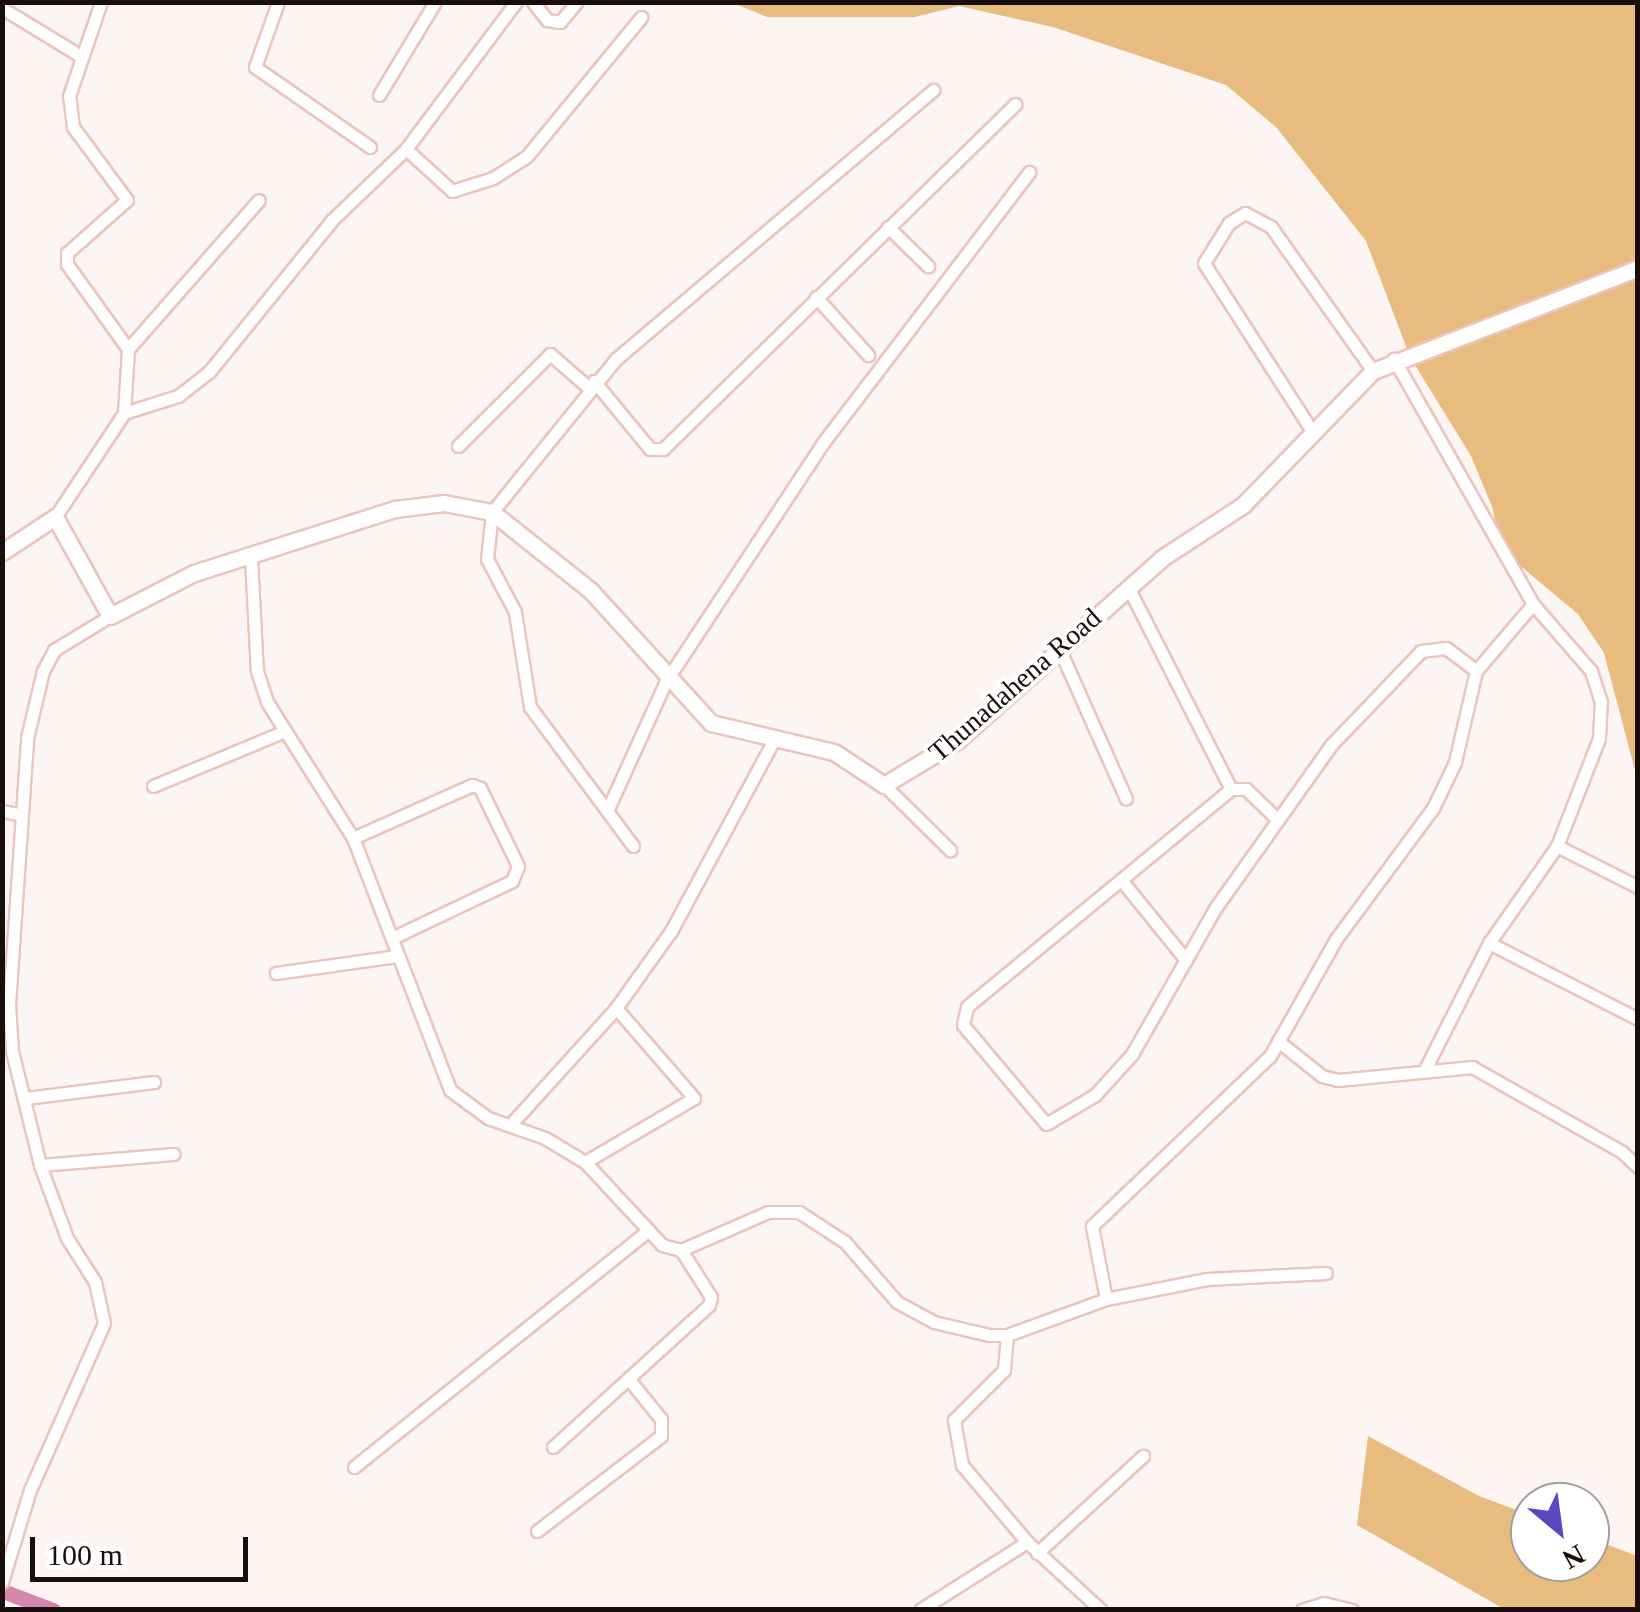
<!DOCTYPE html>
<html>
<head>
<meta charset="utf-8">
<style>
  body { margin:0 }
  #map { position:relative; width:1640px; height:1612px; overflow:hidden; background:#fdf5f3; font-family:"Times New Roman",serif }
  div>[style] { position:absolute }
  .green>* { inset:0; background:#e7bc7e }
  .canal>* { height:15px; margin:-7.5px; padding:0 7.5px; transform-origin:7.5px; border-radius:7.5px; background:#d685ac }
  .roads { filter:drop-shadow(2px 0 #eac5bd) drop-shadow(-2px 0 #eac5bd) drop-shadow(0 2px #eac5bd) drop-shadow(0 -2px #eac5bd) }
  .street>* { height:11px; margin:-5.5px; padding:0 5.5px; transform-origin:5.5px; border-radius:5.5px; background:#fff }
  .secondary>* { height:15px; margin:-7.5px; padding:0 7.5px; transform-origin:7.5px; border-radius:7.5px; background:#fff }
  span { translate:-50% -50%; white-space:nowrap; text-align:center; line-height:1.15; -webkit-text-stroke:8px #fff; paint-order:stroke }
  .street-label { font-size:28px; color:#1a0e0b }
  .frame { position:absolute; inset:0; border:5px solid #1a0e0b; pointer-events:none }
  .north { position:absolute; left:1510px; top:1482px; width:100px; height:100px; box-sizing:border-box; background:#fff; border:2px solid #a39f9d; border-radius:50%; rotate:151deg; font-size:28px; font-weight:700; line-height:40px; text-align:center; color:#1a0e0b }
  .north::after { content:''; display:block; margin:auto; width:35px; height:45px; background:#5c47c0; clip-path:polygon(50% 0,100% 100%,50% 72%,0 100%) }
  .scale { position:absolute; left:30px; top:1537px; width:218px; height:45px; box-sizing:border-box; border:5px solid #1a0e0b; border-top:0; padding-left:12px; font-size:30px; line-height:35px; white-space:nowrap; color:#1a0e0b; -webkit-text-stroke:8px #fff; paint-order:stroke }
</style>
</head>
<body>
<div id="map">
  <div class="green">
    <div style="clip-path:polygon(733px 3px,1637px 3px,1637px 778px,1604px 653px,1578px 614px,1499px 548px,1493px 509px,1471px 456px,1410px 357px,1366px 241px,1276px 127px,1226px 85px,1053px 27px,959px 6px,915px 17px,767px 17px)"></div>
    <div style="clip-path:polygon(1368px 1436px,1479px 1496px,1530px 1515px,1530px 1562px,1590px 1562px,1590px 1538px,1637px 1556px,1637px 1609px,1504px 1609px,1357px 1525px)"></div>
  </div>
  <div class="canal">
    <div style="left:8px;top:1593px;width:48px;rotate:20.7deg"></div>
  </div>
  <div class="roads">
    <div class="street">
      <div style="left:278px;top:2px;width:69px;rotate:109.5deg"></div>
      <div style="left:255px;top:67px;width:140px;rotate:34.8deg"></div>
      <div style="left:533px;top:2px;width:23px;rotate:52deg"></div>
      <div style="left:547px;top:20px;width:13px;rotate:9deg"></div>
      <div style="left:560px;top:22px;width:26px;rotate:-50deg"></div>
      <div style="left:2px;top:8px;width:90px;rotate:31.4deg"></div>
      <div style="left:379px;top:95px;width:109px;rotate:-58.9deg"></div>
      <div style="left:406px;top:149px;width:62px;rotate:42.4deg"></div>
      <div style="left:452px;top:191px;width:43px;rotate:-17.6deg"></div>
      <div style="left:493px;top:178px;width:40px;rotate:-32.9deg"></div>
      <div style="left:527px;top:156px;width:180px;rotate:-50.6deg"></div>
      <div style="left:888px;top:227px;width:56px;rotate:44.3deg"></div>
      <div style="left:816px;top:297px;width:78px;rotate:48.1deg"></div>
      <div style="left:128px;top:349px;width:198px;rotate:-48.7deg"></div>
      <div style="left:594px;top:381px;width:88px;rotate:50.5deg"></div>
      <div style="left:650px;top:449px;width:13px"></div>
      <div style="left:663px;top:449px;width:493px;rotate:-44.4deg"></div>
      <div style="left:124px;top:413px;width:57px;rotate:-17.5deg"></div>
      <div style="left:178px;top:396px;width:39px;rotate:-38deg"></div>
      <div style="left:209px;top:372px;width:196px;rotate:-51deg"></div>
      <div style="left:332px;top:220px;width:103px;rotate:-43.8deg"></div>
      <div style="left:406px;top:149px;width:184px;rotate:-53.2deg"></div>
      <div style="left:1314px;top:434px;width:203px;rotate:-122.8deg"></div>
      <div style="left:1204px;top:263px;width:47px;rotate:-58deg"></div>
      <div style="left:1229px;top:223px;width:19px;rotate:-32deg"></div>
      <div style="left:1245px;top:213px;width:30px;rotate:28deg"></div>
      <div style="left:1271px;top:227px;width:176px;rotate:54.7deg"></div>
      <div style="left:458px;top:446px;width:130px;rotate:-45deg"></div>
      <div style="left:550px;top:354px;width:52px;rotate:41.1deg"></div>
      <div style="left:55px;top:517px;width:125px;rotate:-56.4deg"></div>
      <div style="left:124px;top:413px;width:64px;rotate:-86.4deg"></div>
      <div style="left:128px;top:349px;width:105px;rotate:-125.7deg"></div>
      <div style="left:67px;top:264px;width:11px;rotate:-90deg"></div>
      <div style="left:67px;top:253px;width:80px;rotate:-41.5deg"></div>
      <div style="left:127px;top:200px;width:91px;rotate:-126.5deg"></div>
      <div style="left:73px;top:127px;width:31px;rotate:-97deg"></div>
      <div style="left:69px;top:96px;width:99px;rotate:-71.2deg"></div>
      <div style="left:251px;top:558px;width:113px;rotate:87deg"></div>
      <div style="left:257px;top:671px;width:33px;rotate:72deg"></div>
      <div style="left:267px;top:702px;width:161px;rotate:57.7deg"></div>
      <div style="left:353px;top:838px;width:270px;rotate:68.9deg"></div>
      <div style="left:450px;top:1090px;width:47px;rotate:36.4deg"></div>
      <div style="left:488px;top:1118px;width:60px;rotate:19.3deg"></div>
      <div style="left:545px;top:1138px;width:47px;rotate:31deg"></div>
      <div style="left:585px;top:1162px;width:113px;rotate:47.1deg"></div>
      <div style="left:662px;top:1245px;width:20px;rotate:15deg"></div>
      <div style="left:681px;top:1250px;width:95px;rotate:-23.6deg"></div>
      <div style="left:768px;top:1212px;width:31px"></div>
      <div style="left:799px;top:1212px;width:55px;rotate:33.1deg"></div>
      <div style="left:845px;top:1242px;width:79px;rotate:49.1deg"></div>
      <div style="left:897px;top:1302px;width:42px;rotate:28.4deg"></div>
      <div style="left:934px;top:1322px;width:57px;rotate:13.3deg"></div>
      <div style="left:989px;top:1335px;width:18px"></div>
      <div style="left:1007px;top:1335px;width:105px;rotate:-20deg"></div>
      <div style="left:1106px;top:1299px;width:103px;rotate:-11.2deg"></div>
      <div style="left:1207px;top:1279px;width:119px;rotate:-2.9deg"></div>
      <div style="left:1128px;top:587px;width:227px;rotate:63deg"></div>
      <div style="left:1058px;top:646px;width:167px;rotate:66deg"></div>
      <div style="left:884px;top:785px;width:93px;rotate:44.6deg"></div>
      <div style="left:153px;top:786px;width:143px;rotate:-22.6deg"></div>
      <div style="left:2px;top:811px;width:20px;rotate:11deg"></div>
      <div style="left:607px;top:811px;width:143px;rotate:-65.6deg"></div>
      <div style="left:666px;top:681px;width:284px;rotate:-56.6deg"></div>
      <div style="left:822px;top:444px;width:342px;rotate:-52.7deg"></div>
      <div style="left:1278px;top:820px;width:45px;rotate:-135.9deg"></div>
      <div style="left:1246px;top:789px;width:15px;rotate:180deg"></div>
      <div style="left:1231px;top:789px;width:342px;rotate:140.5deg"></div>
      <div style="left:967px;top:1007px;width:18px;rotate:103deg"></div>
      <div style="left:963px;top:1025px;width:129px;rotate:50deg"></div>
      <div style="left:1046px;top:1124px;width:57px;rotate:-30.6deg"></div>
      <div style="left:1095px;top:1095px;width:55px;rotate:-47.9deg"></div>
      <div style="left:1132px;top:1054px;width:169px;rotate:-60.3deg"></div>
      <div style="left:1216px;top:907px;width:199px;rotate:-54.6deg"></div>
      <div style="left:1331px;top:745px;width:130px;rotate:-46.2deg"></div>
      <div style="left:1421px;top:651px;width:25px;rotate:-7deg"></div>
      <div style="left:1446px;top:648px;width:38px;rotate:37deg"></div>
      <div style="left:1476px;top:671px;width:88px;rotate:-49.6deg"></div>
      <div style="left:1533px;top:604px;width:282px;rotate:-119.6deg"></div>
      <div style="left:353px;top:838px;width:130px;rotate:-24deg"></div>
      <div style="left:472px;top:785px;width:9px;rotate:21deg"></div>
      <div style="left:480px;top:788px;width:87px;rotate:64deg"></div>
      <div style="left:518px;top:866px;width:16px;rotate:112deg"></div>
      <div style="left:512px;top:881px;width:133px;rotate:154.6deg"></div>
      <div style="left:633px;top:846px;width:173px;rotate:-126.5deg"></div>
      <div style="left:530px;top:707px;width:96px;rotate:-99deg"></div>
      <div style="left:515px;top:612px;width:60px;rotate:-117.8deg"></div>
      <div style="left:487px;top:559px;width:47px;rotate:-83.9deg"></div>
      <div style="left:492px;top:512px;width:197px;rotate:-51deg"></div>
      <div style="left:616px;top:359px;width:416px;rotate:-40.3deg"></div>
      <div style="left:1557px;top:846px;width:91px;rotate:26.8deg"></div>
      <div style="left:1122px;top:881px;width:102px;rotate:51deg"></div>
      <div style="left:1489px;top:943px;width:167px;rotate:27deg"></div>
      <div style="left:276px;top:973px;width:122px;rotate:-8deg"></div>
      <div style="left:1278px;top:1041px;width:56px;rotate:38.5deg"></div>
      <div style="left:1322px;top:1076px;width:16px;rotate:14deg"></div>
      <div style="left:1338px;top:1080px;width:135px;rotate:-5.5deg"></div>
      <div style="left:1472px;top:1067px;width:172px;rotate:29.5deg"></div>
      <div style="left:1622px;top:1152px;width:22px;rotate:43deg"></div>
      <div style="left:1424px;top:1071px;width:144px;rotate:-63.1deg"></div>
      <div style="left:1489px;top:943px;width:118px;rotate:-55deg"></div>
      <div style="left:1557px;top:846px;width:116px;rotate:-68.7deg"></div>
      <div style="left:1599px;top:738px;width:36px;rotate:-87deg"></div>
      <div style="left:1601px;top:702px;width:33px;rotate:-108deg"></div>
      <div style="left:1591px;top:671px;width:89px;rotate:-130.9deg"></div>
      <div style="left:26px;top:1098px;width:129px;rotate:-7.1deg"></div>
      <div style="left:511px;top:1124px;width:156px;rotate:-47.8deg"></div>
      <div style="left:616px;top:1008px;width:95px;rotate:-54.5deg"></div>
      <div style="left:671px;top:931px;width:219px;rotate:-61.7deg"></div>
      <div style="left:585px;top:1162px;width:126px;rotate:-30.4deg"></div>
      <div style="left:694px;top:1098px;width:119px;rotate:-130.9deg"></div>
      <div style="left:40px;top:1165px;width:134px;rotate:-4.7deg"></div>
      <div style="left:1106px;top:1299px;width:74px;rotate:-100.9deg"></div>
      <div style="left:1092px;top:1226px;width:246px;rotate:-43.7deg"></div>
      <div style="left:1270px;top:1056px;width:134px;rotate:-60.6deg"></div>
      <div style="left:1336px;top:939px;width:163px;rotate:-53.5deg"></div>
      <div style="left:1433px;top:808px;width:51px;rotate:-64.4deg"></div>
      <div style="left:1455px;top:762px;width:93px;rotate:-77deg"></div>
      <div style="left:1007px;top:1335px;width:35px;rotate:95deg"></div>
      <div style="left:1004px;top:1370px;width:71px;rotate:135deg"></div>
      <div style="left:954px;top:1420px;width:46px;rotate:79.9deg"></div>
      <div style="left:962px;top:1465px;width:101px;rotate:49.8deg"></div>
      <div style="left:1027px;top:1542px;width:100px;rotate:42.6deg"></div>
      <div style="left:553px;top:1447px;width:211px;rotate:-42.3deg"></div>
      <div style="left:709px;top:1305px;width:8px;rotate:-76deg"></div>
      <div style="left:711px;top:1297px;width:56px;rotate:-122.6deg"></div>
      <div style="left:354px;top:1467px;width:378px;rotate:-38.8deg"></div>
      <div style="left:537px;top:1531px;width:156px;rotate:-37.5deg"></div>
      <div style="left:661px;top:1436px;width:17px;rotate:-90deg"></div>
      <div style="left:661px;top:1419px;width:48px;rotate:-129deg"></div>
      <div style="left:1037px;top:1553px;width:144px;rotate:-42.5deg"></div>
      <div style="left:2px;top:1582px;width:96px;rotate:-73.1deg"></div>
      <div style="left:30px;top:1490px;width:183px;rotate:-66.1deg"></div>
      <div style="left:104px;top:1323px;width:42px;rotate:-102.4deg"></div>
      <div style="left:95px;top:1282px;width:52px;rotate:-122.5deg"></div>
      <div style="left:67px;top:1238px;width:78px;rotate:-110.3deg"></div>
      <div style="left:40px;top:1165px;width:117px;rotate:-103.8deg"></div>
      <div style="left:12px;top:1051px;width:46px;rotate:-93.7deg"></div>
      <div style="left:9px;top:1005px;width:268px;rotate:-86.1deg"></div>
      <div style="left:27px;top:738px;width:69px;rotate:-76.6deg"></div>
      <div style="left:43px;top:671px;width:24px;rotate:-62deg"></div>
      <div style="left:54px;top:650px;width:66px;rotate:-31.3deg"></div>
      <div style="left:920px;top:1610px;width:127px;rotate:-32.4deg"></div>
      <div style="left:1302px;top:1610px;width:23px;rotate:-18deg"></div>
      <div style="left:1324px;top:1603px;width:29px;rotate:14deg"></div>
    </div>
    <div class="secondary">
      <div style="left:2px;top:552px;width:64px;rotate:-33.4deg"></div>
      <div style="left:55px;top:517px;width:113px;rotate:60.9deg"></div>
      <div style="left:110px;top:616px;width:94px;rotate:-27.1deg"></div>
      <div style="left:194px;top:573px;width:211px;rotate:-17.7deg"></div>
      <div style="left:395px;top:509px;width:49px;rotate:-7deg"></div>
      <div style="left:444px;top:503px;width:49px;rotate:10.6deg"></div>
      <div style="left:492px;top:512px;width:127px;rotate:38.6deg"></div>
      <div style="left:591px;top:591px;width:178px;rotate:47.7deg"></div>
      <div style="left:711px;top:723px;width:126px;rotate:13.3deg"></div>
      <div style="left:834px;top:752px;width:60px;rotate:33.4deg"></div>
      <div style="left:884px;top:785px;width:87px;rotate:-31.3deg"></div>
      <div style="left:958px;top:740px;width:273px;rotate:-41.7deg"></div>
      <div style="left:1162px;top:558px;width:97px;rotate:-33.2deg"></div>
      <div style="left:1243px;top:505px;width:187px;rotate:-45.9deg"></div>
      <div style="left:1373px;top:371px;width:284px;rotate:-21.2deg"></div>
    </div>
  </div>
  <div class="street-label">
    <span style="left:1015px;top:685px;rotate:-41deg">Thunadahena Road</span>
  </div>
  <div class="frame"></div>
  <div class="north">N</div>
  <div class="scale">100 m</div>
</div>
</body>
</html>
